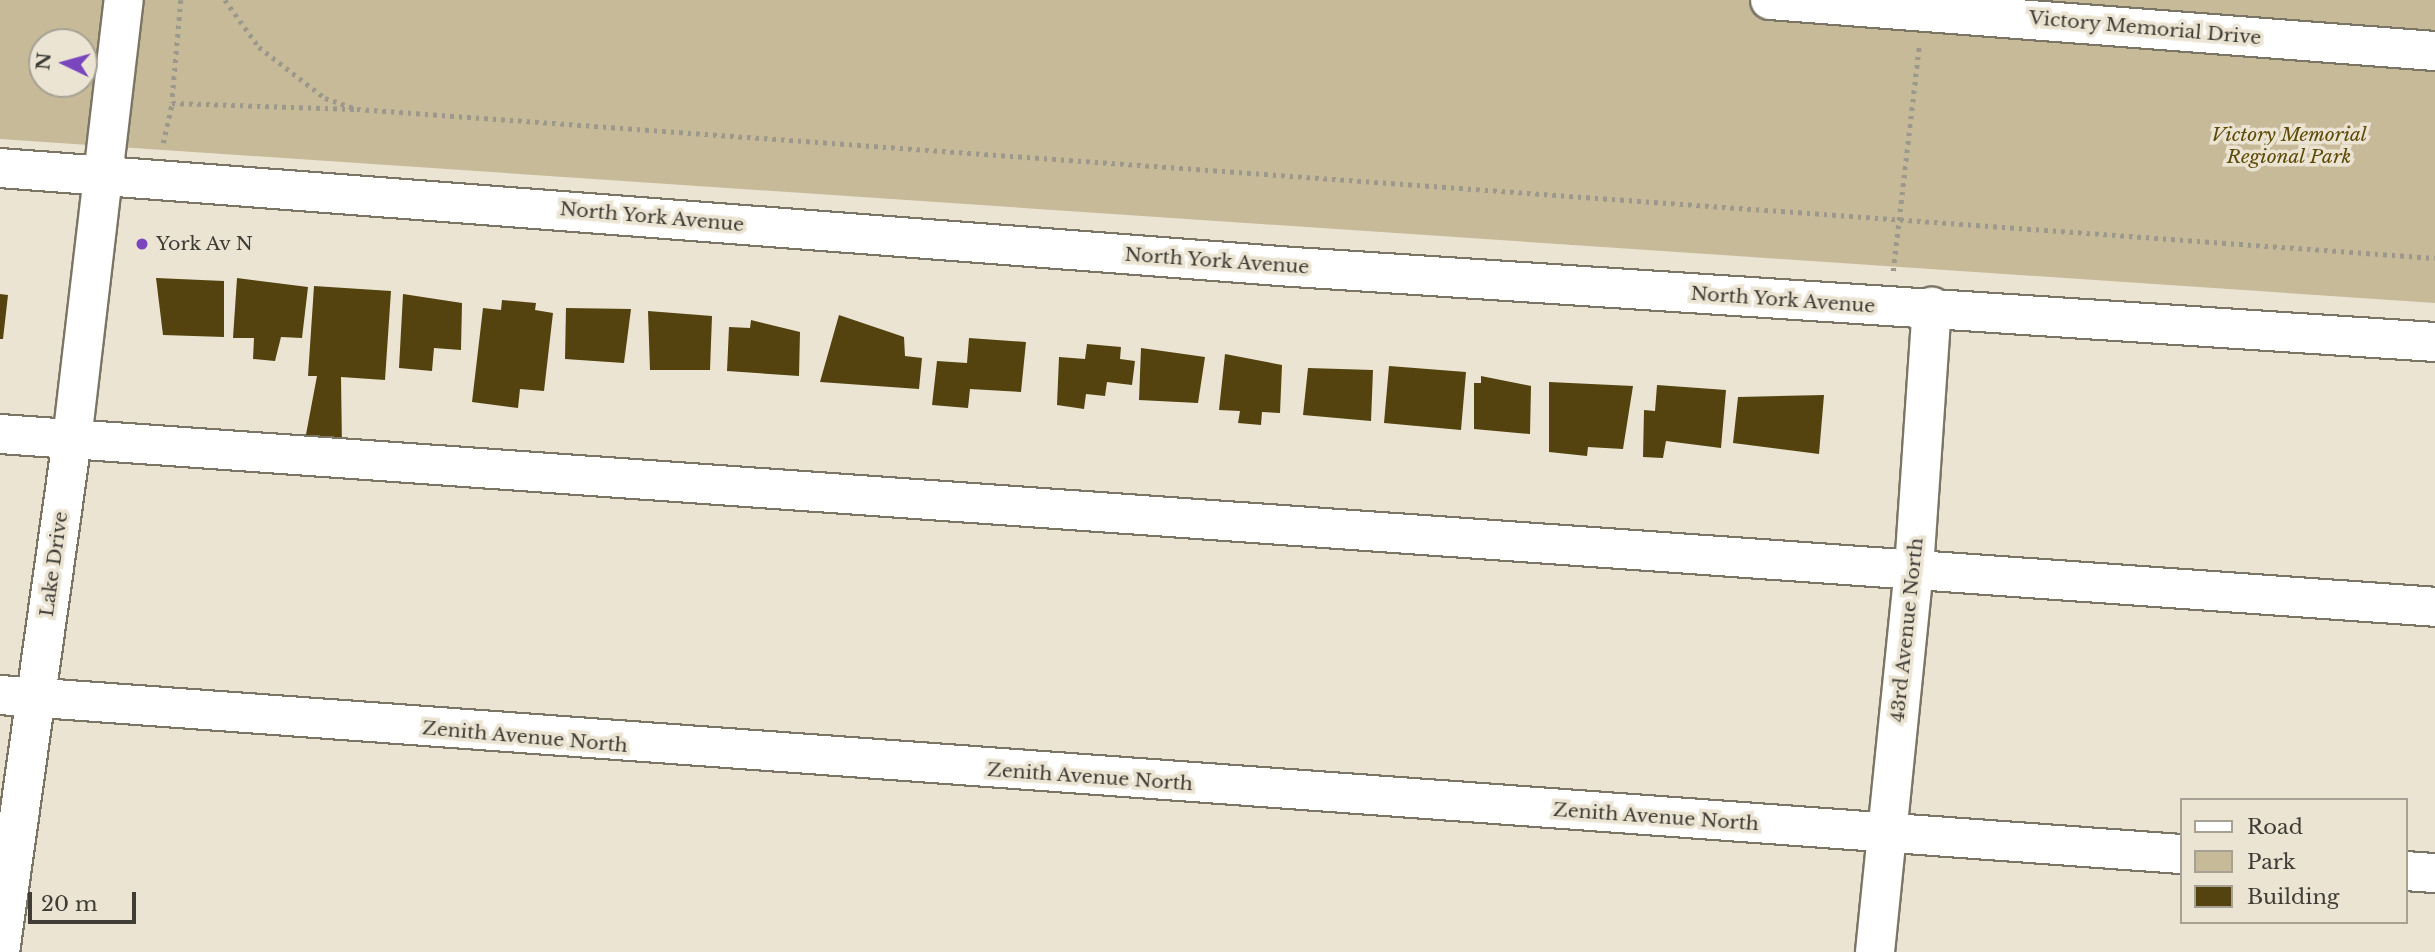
<!DOCTYPE html>
<html>
<head>
<meta charset="utf-8">
<style>
  body { margin:0 }
  #map { position:relative; width:2435px; height:952px; overflow:hidden; background:#ebe4d3; font-family:"Libre Baskerville",serif }
  div>[style] { position:absolute }
  .green>* { inset:0; background:#c7ba98 }
  .building>* { inset:0; background:#54430e }
  .path>* { height:4.5px; margin-top:-2.25px; transform-origin:0; background:repeating-linear-gradient(90deg,#9d988c 0 3.5px,transparent 0 8.5px) }
  .roads { filter:drop-shadow(2px 0 #7b7565) drop-shadow(-2px 0 #7b7565) drop-shadow(0 2px #7b7565) drop-shadow(0 -2px #7b7565) }
  .minor>* { height:38px; margin:-19px; padding:0 19px; transform-origin:19px; border-radius:19px; background:#fff }
  .dots>* { width:19px; height:19px; translate:-50% -50%; box-sizing:border-box; border:4px solid #ebe4d3; border-radius:50% }
  span { translate:-50% -50%; white-space:nowrap; text-align:center; line-height:1.15; -webkit-text-stroke:7px #ebe4d3; paint-order:stroke }
  .street-label { font-size:19px; color:#3f3d36 }
  .park-label { font-size:19px; color:#5e4a07; font-style:italic }
  .poi-label { font-size:19px; color:#3f3d36 }
  .left { translate:0 -50%; text-align:left }
  .legend { position:absolute; left:2180px; top:798px; width:228px; height:126px; box-sizing:border-box; background:#ebe4d3; border:2px solid #a6a194; margin:0; padding:9px 12px; list-style:none; font-size:21px; color:#3f3d36 }
  .legend li { display:flex; align-items:center; gap:14px; height:35px }
  .legend b { width:35px; border:2px solid #a6a194 }
  .north { position:absolute; left:28px; top:28px; width:70px; height:70px; box-sizing:border-box; background:#ebe4d3; border:2px solid #a6a194; border-radius:50%; rotate:275deg; font-size:19px; font-weight:700; line-height:28px; text-align:center; color:#3f3d36 }
  .north::after { content:''; display:block; margin:auto; width:24px; height:32px; background:#7a46be; clip-path:polygon(50% 0,100% 100%,50% 72%,0 100%) }
  .scale { position:absolute; left:28px; top:892px; width:108px; height:32px; box-sizing:border-box; border:4px solid #3f3d36; border-top:0; padding-left:9px; font-size:21px; line-height:24px; white-space:nowrap; color:#3f3d36; -webkit-text-stroke:5px #ebe4d3; paint-order:stroke }
</style>
</head>
<body>
<div id="map">
  <div class="green">
    <div style="clip-path:polygon(evenodd,0 0,2435px 0,2435px 303px,0 139px,0 0,42px 42px,84px 42px,84px 84px,42px 84px,42px 42px)"></div>
  </div>
  <div class="building">
    <div style="clip-path:polygon(156px 278px,224px 281px,224px 337px,163px 335px)"></div>
    <div style="clip-path:polygon(237px 278px,308px 287px,302px 338px,281px 337px,275px 361px,253px 359px,254px 338px,233px 338px)"></div>
    <div style="clip-path:polygon(314px 286px,391px 291px,385px 380px,341px 377px,342px 447px,304px 445px,317px 376px,308px 376px)"></div>
    <div style="clip-path:polygon(0 294px,8px 295px,3px 339px,0 339px)"></div>
    <div style="clip-path:polygon(403px 294px,462px 303px,461px 350px,434px 348px,432px 371px,399px 368px)"></div>
    <div style="clip-path:polygon(502px 300px,536px 303px,535px 310px,553px 313px,544px 391px,520px 389px,518px 408px,472px 402px,483px 308px,501px 310px)"></div>
    <div style="clip-path:polygon(566px 308px,631px 309px,624px 363px,565px 359px)"></div>
    <div style="clip-path:polygon(648px 311px,712px 316px,710px 370px,650px 370px)"></div>
    <div style="clip-path:polygon(839px 315px,904px 337px,905px 356px,922px 358px,919px 389px,820px 382px)"></div>
    <div style="clip-path:polygon(751px 320px,800px 332px,799px 376px,727px 371px,729px 327px,750px 328px)"></div>
    <div style="clip-path:polygon(969px 338px,1026px 342px,1021px 392px,970px 389px,968px 408px,932px 405px,937px 361px,967px 363px)"></div>
    <div style="clip-path:polygon(1087px 344px,1121px 347px,1120px 359px,1135px 361px,1132px 385px,1107px 382px,1105px 396px,1086px 394px,1084px 409px,1057px 405px,1059px 357px,1085px 359px)"></div>
    <div style="clip-path:polygon(1141px 348px,1205px 357px,1198px 403px,1139px 400px)"></div>
    <div style="clip-path:polygon(1225px 354px,1282px 365px,1280px 413px,1262px 412px,1261px 425px,1238px 423px,1240px 411px,1219px 410px)"></div>
    <div style="clip-path:polygon(1389px 366px,1466px 372px,1461px 430px,1384px 423px)"></div>
    <div style="clip-path:polygon(1308px 368px,1373px 370px,1371px 421px,1303px 415px)"></div>
    <div style="clip-path:polygon(1481px 376px,1531px 386px,1530px 434px,1474px 429px,1474px 383px,1481px 383px)"></div>
    <div style="clip-path:polygon(1549px 382px,1633px 386px,1623px 449px,1588px 447px,1587px 456px,1549px 452px)"></div>
    <div style="clip-path:polygon(1657px 385px,1726px 390px,1721px 448px,1666px 441px,1663px 458px,1643px 457px,1644px 410px,1655px 411px)"></div>
    <div style="clip-path:polygon(1824px 395px,1819px 454px,1733px 443px,1738px 397px)"></div>
  </div>
  <div class="path">
    <div style="left:181px;top:0;width:103px;rotate:95deg"></div>
    <div style="left:172px;top:103px;width:183px;rotate:1.9deg"></div>
    <div style="left:225px;top:0;width:58px;rotate:54.1deg"></div>
    <div style="left:259px;top:47px;width:83px;rotate:37.7deg"></div>
    <div style="left:325px;top:98px;width:34px;rotate:19deg"></div>
    <div style="left:357px;top:109px;width:2083px;rotate:4.1deg"></div>
    <div style="left:163px;top:143px;width:41px;rotate:-77.3deg"></div>
    <div style="left:1893px;top:271px;width:226px;rotate:-83.4deg"></div>
  </div>
  <div class="roads">
    <div class="minor">
      <div style="left:1770px;top:0;width:667px;rotate:4.39deg"></div>
      <div style="left:0;top:168px;width:1298px;rotate:4.38deg"></div>
      <div style="left:1294px;top:267px;width:1143px;rotate:3.76deg"></div>
      <div style="left:0;top:434px;width:2441px;rotate:4.06deg"></div>
      <div style="left:0;top:695px;width:2187px;rotate:4.17deg"></div>
      <div style="left:2405px;top:871px;width:30px;rotate:4deg"></div>
      <div style="left:0;top:952px;width:517px;rotate:-82deg"></div>
      <div style="left:72px;top:440px;width:443px;rotate:-83.3deg"></div>
      <div style="left:1875px;top:952px;width:385px;rotate:-84.2deg"></div>
      <div style="left:1914px;top:569px;width:263px;rotate:-86.1deg"></div>
    </div>
  </div>
  <div class="dots">
    <div style="left:142px;top:244px;background:#7a46be"></div>
  </div>
  <div class="street-label">
    <span style="left:2145px;top:28px;rotate:5deg">Victory Memorial Drive</span>
    <span style="left:652px;top:217px;rotate:5deg">North York Avenue</span>
    <span style="left:1217px;top:261px;rotate:4deg">North York Avenue</span>
    <span style="left:1783px;top:300px;rotate:4deg">North York Avenue</span>
    <span style="left:54px;top:564px;rotate:-82deg">Lake Drive</span>
    <span style="left:1907px;top:630px;rotate:-84deg">43rd Avenue North</span>
    <span style="left:525px;top:737px;rotate:5deg">Zenith Avenue North</span>
    <span style="left:1090px;top:777px;rotate:4deg">Zenith Avenue North</span>
    <span style="left:1656px;top:817px;rotate:4deg">Zenith Avenue North</span>
  </div>
  <div class="park-label">
    <span style="left:2289px;top:146px">Victory Memorial<br>Regional Park</span>
  </div>
  <div class="poi-label">
    <span class="left" style="left:156px;top:244px">York Av N</span>
  </div>
  <ul class="legend">
  <li><b style="height:9px;background:#fff"></b>Road</li>
  <li><b style="height:19px;background:#c7ba98"></b>Park</li>
  <li><b style="height:19px;background:#54430e"></b>Building</li>
  </ul>
  <div class="north">N</div>
  <div class="scale">20 m</div>
</div>
</body>
</html>
